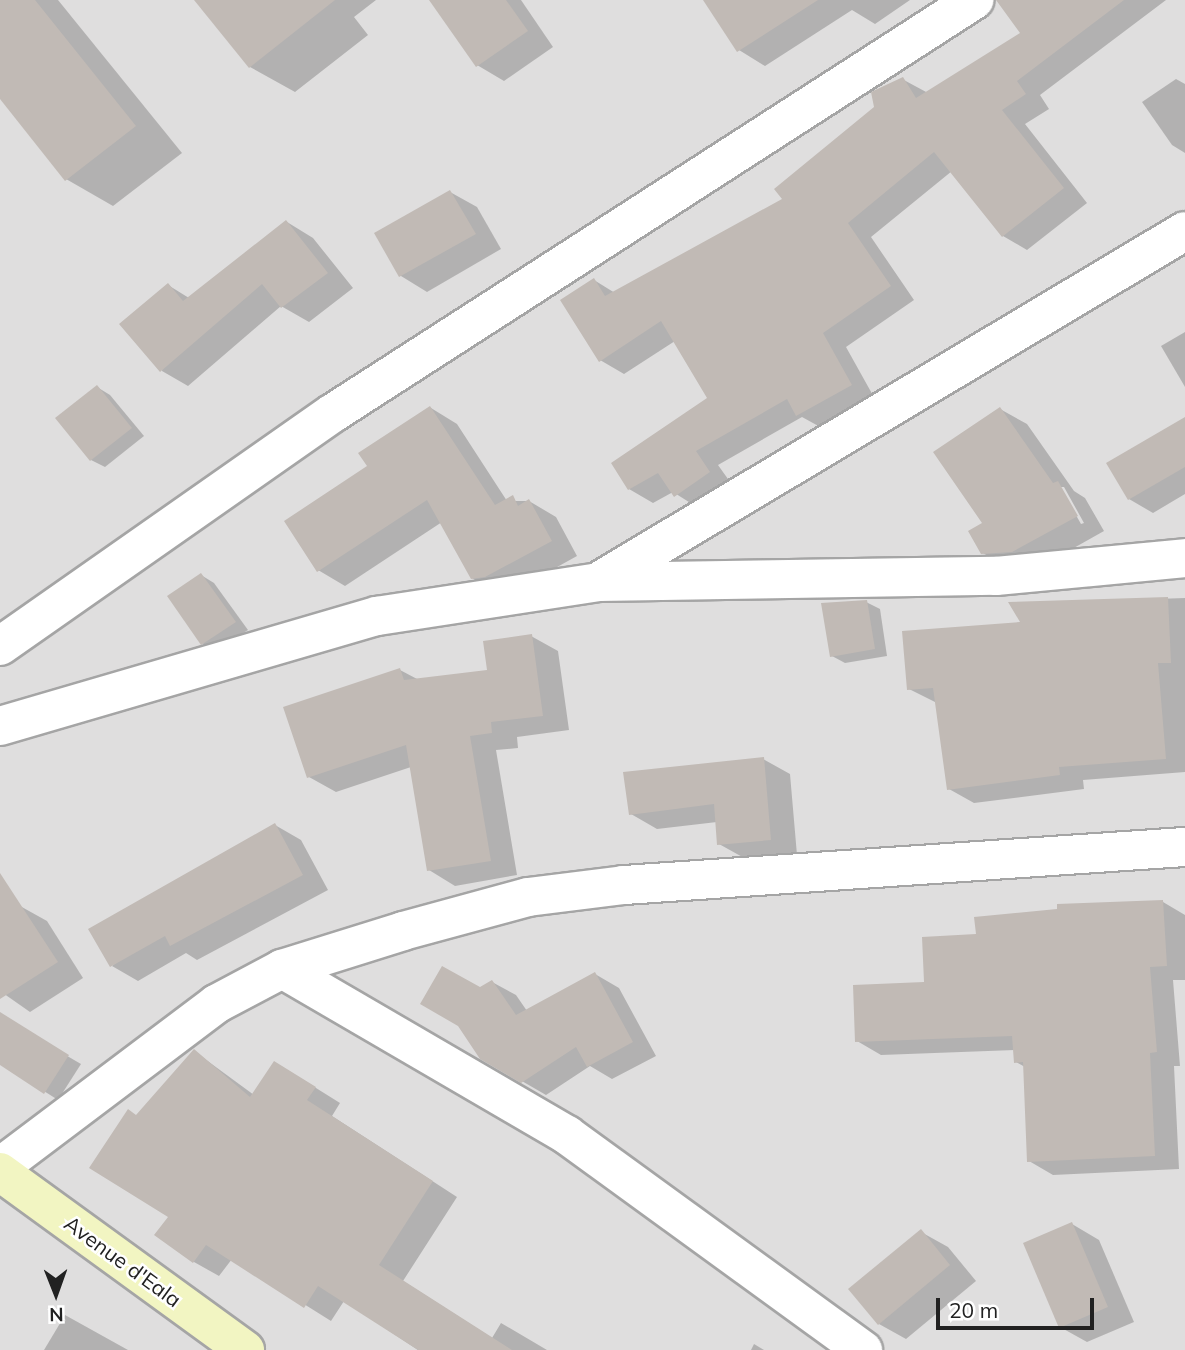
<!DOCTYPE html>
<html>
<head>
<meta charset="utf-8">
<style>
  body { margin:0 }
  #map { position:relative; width:1185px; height:1350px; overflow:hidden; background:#f1eee9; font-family:Mulish,sans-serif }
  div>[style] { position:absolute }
  .residential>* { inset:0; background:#dfdede }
  .shadow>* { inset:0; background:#0003 }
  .building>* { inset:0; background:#c1bab5 }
  .roads { filter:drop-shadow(2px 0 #a5a5a5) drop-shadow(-2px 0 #a5a5a5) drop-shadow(0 2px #a5a5a5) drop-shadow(0 -2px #a5a5a5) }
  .street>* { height:38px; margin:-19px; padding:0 19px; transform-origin:19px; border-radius:19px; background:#fff }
  .secondary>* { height:38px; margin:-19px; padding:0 19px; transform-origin:19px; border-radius:19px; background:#f2f5c2 }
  span { translate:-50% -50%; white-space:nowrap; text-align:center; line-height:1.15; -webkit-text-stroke:5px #fff; paint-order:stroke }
  .street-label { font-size:21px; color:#212121 }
  .north { position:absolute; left:21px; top:1259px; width:70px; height:70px; -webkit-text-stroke:5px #fff; paint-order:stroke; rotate:179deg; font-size:19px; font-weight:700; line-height:28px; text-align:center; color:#212121 }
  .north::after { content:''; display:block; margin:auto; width:24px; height:32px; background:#212121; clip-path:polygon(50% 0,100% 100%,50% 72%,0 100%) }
  .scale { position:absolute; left:936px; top:1298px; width:158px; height:32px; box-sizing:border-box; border:4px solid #212121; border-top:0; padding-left:9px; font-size:21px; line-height:24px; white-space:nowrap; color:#212121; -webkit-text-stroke:5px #fff; paint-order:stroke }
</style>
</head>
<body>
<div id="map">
  <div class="residential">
    <div style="clip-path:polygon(0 0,1185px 0,1185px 1350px,0 1350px)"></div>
  </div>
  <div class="shadow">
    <div style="clip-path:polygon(0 0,58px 0,182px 153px,113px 206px,66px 179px,0 97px)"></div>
    <div style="clip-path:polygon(196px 0,376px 0,354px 17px,368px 35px,295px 92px,250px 67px)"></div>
    <div style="clip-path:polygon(458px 0,521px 0,553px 47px,504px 81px,477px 65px)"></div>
    <div style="clip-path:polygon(705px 0,910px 0,875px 24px,852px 10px,765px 66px,739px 50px)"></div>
    <div style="clip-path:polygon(1018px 0,1166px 0,1040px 95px,1049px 109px,1025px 124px,1087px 203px,1027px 250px,1003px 236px,952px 171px,871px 237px,914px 300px,846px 347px,875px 399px,822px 428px,802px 417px,718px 465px,733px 486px,700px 509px,673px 492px,653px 503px,629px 489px,710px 398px,675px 341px,624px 374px,600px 360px,594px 280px,615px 293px,785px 199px,902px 79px,928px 93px,1022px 33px)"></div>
    <div style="clip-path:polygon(1176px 79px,1185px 84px,1185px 153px,1172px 145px,1142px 102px)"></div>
    <div style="clip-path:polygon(450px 192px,477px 207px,501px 249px,427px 292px,401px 276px,376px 233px)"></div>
    <div style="clip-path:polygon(287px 222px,313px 238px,353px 288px,309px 322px,281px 306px,188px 386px,162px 371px,168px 285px,189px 298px)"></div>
    <div style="clip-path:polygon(1185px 332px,1185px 387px,1161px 346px)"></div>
    <div style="clip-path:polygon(97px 387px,110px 395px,144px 436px,105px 467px,91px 460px)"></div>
    <div style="clip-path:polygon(431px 408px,457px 424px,507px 501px,529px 501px,556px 517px,577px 556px,512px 592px,499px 594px,472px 578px,442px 522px,345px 586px,318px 570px,369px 466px)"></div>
    <div style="clip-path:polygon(evenodd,1000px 409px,1027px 424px,1074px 491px,1085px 498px,1104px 531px,1040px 567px,1010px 569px,983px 553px,1000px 409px,1060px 487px,1064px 487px,1084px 523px,1081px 524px,1060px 487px)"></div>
    <div style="clip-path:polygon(1185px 419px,1185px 494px,1153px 513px,1129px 499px)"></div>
    <div style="clip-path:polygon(201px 575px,214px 583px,248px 630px,215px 651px,202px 643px)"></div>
    <div style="clip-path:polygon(1185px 598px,1185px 772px,1083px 780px,1084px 789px,974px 803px,949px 789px,937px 703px,909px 689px,1022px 624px,1011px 604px)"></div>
    <div style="clip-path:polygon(866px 602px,880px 609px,887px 656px,845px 663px,832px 656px)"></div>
    <div style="clip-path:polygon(531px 636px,558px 651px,569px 730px,517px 737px,518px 748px,496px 750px,517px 875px,455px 886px,429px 870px,411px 767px,336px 792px,309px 777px,400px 670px,419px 680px,489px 672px)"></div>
    <div style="clip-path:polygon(763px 759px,790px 774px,797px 855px,746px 859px,719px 844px,717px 822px,657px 829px,631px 814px)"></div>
    <div style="clip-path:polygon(275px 825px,301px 840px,328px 890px,197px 960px,186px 953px,138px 981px,112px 966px)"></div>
    <div style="clip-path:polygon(1163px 902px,1185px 915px,1185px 980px,1173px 980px,1180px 1066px,1174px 1066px,1179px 1169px,1053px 1175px,1029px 1161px,1025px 1067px,1016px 1062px,1015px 1050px,881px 1055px,857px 1041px,978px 936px)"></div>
    <div style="clip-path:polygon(20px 906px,47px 921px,83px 978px,30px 1012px,0 991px,0 919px)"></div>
    <div style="clip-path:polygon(595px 974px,619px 988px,656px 1056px,612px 1079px,590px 1066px,546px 1095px,482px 1058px,480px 990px,492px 982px,516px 995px,527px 1011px)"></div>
    <div style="clip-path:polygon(0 1017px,81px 1064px,58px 1100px,0 1063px)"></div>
    <div style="clip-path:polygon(194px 1051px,254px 1095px,300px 1078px,340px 1103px,332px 1116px,457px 1197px,403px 1281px,492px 1338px,501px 1323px,547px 1350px,418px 1350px,344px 1301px,331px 1321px,232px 1259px,219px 1276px,194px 1262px,170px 1216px,137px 1117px)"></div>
    <div style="clip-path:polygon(1072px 1224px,1099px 1240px,1134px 1322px,1087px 1342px,1060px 1327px)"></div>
    <div style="clip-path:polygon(921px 1232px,948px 1247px,976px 1281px,906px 1339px,879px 1324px)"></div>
    <div style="clip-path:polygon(65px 1315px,128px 1350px,44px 1350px)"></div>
    <div style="clip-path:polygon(754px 1344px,764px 1350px,751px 1350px)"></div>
  </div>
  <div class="building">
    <div style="clip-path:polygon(0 0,35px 0,136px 126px,65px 181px,0 99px)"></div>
    <div style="clip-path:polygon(194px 0,335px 0,249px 68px)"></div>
    <div style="clip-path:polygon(429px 0,506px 0,528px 31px,476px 67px)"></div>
    <div style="clip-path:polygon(703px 0,818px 0,737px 52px)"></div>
    <div style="clip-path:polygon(996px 0,1124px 0,1017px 81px,1026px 94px,1002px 110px,1064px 188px,1002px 237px,934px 152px,848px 223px,891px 286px,823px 333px,852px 385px,796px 416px,787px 399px,696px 451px,710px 472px,674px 497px,658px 473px,628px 490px,611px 463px,707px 398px,661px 321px,599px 362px,560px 300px,594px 278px,605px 296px,782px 199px,774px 189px,874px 107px,871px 92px,903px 77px,916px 98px,1020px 33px)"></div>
    <div style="clip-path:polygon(450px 190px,476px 234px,399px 277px,374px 233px)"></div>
    <div style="clip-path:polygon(286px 220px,328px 273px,281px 308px,262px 284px,160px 372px,119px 324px,168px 283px,183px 301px)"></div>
    <div style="clip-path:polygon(97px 385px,132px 428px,90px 461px,55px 418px)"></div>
    <div style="clip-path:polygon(430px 406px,495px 505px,513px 495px,518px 506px,529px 499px,552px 541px,485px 577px,471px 579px,427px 500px,317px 572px,284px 521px,367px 466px,358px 453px)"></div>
    <div style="clip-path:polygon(1000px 407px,1053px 483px,1058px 481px,1078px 516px,1012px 552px,981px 554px,968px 531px,982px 523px,933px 452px)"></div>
    <div style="clip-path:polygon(1185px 417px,1185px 467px,1128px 500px,1106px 463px)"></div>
    <div style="clip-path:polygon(201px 573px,236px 622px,201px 645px,167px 596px)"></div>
    <div style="clip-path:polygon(1168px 597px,1171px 663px,1158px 663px,1166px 759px,1059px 767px,1060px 775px,947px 790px,933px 688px,907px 690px,902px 631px,1020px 622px,1008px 602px)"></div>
    <div style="clip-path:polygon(867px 600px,875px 649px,830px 657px,821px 603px)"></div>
    <div style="clip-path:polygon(532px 634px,543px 716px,491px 722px,492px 733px,470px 736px,491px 861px,427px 871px,406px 745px,307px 778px,283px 707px,400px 668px,404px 680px,487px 670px,483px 641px)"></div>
    <div style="clip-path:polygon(764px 757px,771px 840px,717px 845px,714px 804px,629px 815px,623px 772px)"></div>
    <div style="clip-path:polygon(275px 823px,303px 875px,170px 946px,165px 936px,110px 967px,88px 929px)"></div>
    <div style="clip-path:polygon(0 873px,58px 962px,0 999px)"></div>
    <div style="clip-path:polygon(1163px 900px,1167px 966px,1150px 967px,1157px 1052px,1150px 1053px,1155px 1156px,1027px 1162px,1023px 1062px,1014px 1063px,1012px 1036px,855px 1042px,853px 985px,924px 982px,922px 937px,976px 934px,974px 917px,1057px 909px,1057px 904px)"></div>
    <div style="clip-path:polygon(442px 966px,480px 987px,492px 980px,516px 1015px,595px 972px,633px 1042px,587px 1067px,576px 1047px,521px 1083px,480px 1059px,458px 1026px,420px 1004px)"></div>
    <div style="clip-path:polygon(0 1012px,69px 1055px,44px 1094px,0 1065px)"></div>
    <div style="clip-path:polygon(194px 1049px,250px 1097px,274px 1061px,316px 1087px,307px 1100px,433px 1181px,379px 1265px,512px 1350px,418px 1350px,318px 1286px,304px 1308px,206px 1245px,193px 1263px,154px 1235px,168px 1217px,89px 1168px,128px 1109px,136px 1115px)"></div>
    <div style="clip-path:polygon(1072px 1222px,1108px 1307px,1059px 1328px,1023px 1243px)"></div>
    <div style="clip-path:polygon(921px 1229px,950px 1265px,878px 1325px,848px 1289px)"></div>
  </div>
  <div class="roads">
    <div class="street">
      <div style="left:601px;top:580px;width:680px;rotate:-30.86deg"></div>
      <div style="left:0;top:646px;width:406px;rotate:-35deg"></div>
      <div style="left:333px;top:413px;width:763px;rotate:-32.79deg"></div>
      <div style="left:0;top:726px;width:393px;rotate:-16.3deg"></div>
      <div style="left:377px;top:616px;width:224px;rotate:-8.7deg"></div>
      <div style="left:598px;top:582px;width:398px;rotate:-0.9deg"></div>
      <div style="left:996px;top:576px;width:190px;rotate:-5.4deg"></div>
      <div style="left:282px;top:969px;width:330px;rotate:30.2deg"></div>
      <div style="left:567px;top:1135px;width:366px;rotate:36deg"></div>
      <div style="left:0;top:1167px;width:271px;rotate:-37deg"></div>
      <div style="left:216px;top:1004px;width:75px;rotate:-27.9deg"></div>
      <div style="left:282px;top:969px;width:127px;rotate:-17.4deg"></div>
      <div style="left:403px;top:931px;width:130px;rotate:-15.2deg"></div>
      <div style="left:528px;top:897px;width:97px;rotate:-7.1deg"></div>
      <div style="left:624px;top:885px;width:562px;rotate:-3.88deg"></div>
    </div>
    <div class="secondary">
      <div style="left:0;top:1172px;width:303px;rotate:36deg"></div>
    </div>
  </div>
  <div class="street-label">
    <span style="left:123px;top:1261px;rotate:36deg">Avenue d'Eala</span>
  </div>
  <div class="north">N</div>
  <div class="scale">20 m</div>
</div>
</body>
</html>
